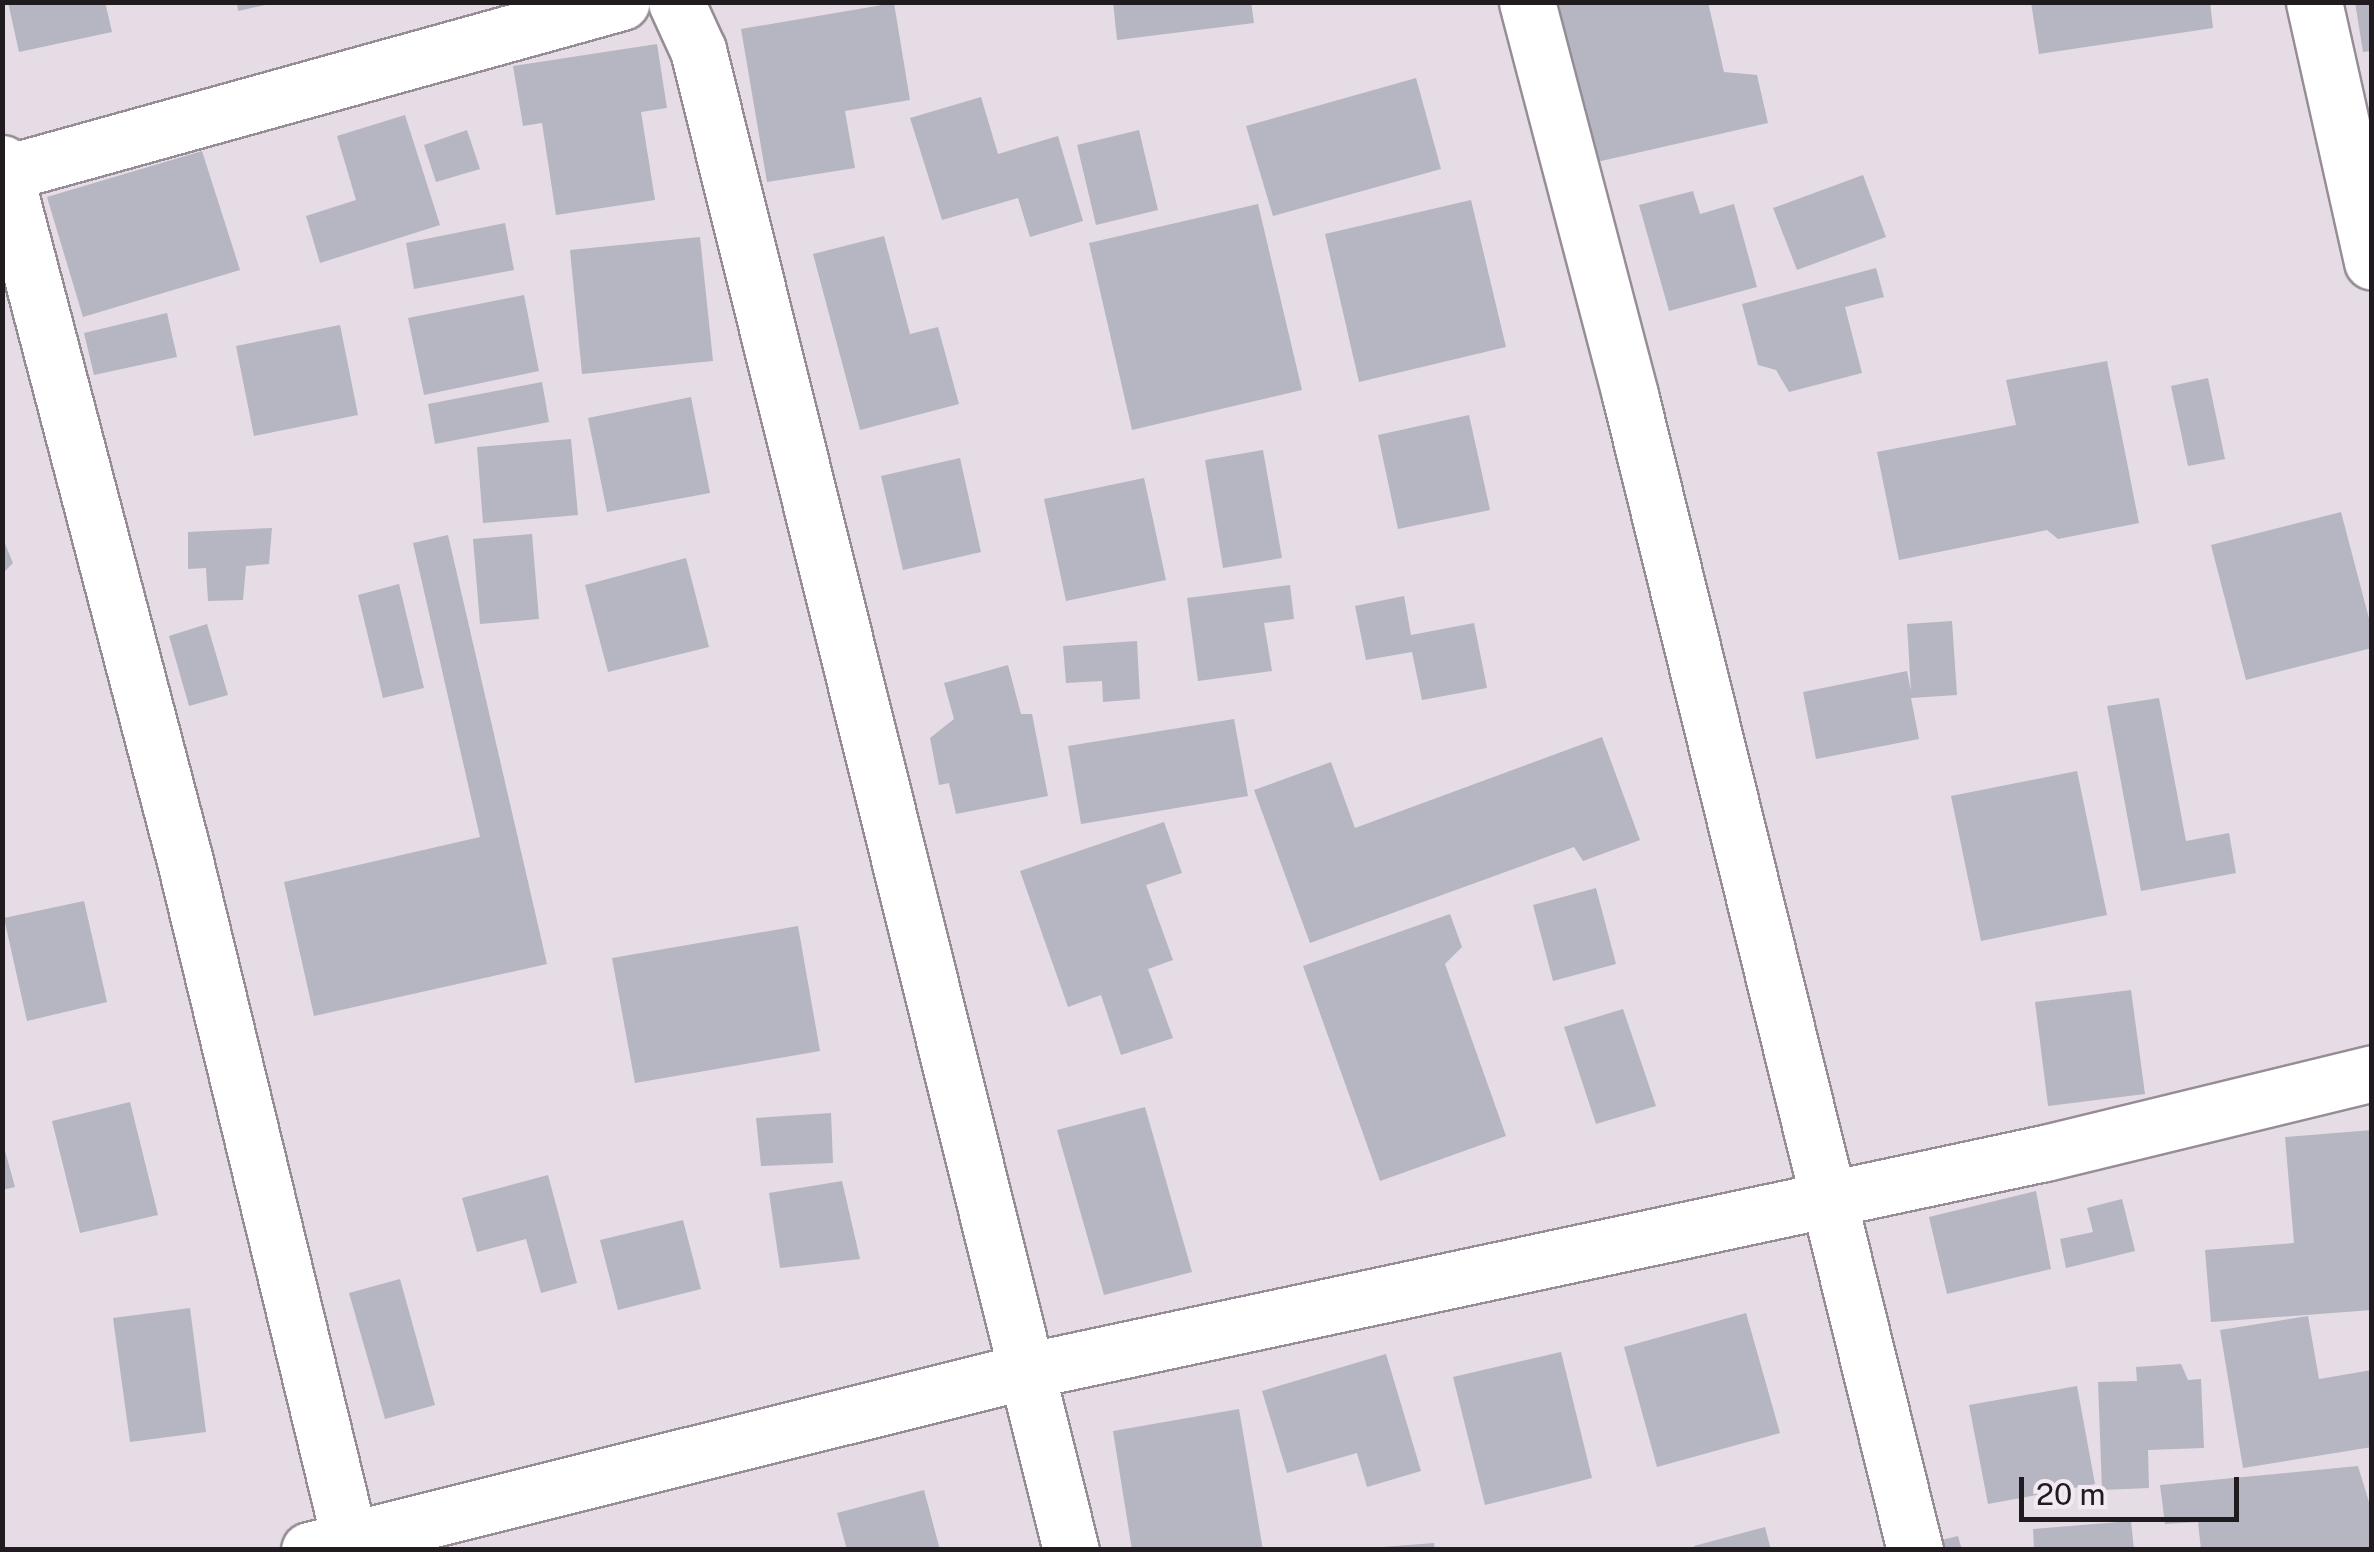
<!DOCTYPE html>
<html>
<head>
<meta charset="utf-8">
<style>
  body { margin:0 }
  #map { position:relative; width:2374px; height:1552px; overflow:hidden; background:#e5dce5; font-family:"Public Sans",sans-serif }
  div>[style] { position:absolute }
  .building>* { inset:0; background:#b5b6c2 }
  .roads { filter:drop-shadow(2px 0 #968d96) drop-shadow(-2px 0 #968d96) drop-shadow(0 2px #968d96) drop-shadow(0 -2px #968d96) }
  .street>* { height:55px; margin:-27.5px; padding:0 27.5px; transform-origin:27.5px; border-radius:27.5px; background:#fff }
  span { translate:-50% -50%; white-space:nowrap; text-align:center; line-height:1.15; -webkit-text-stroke:10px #f3e9f2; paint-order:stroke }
  .frame { position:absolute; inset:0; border:5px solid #1f1b1f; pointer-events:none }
  .scale { position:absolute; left:2019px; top:1477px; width:220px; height:45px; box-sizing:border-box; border:5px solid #1f1b1f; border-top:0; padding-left:12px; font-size:30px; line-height:35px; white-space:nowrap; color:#1f1b1f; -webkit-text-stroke:8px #f3e9f2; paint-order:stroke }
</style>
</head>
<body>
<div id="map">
  <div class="building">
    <div style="clip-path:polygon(8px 2px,105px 2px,112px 32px,19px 52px)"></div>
    <div style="clip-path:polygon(237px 2px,270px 2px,270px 4px,238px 11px)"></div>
    <div style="clip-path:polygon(1113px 2px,1251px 2px,1254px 23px,1117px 40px)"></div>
    <div style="clip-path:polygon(1551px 2px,1708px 2px,1724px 72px,1757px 75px,1768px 123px,1588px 164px)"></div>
    <div style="clip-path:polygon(2031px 2px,2210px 2px,2213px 28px,2039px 54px)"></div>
    <div style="clip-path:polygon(2355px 2px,2372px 2px,2372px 51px,2363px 52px)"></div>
    <div style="clip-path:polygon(894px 3px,910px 100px,845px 111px,855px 168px,767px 182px,741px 29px)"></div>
    <div style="clip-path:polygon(657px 44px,667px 108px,641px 112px,655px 200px,556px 215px,542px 123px,523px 126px,513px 66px)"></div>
    <div style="clip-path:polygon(1416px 78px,1441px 169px,1273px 216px,1246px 126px)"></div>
    <div style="clip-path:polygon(981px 97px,998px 154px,1058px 136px,1083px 221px,1030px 237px,1018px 198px,942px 220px,910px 118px)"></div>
    <div style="clip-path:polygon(405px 115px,440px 225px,320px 263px,306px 216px,356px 200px,337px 136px)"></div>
    <div style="clip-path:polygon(467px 130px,480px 169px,436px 182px,424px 145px)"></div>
    <div style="clip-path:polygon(1139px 130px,1158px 210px,1096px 225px,1077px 145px)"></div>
    <div style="clip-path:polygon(202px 151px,240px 270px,83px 317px,47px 197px)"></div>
    <div style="clip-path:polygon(1863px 175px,1886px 237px,1797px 270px,1773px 208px)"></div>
    <div style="clip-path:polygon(1693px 191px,1700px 214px,1734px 204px,1757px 287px,1669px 311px,1639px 205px)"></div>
    <div style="clip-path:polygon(1471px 200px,1506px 347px,1359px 382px,1325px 234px)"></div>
    <div style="clip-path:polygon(1258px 204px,1302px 390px,1132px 430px,1089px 243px)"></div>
    <div style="clip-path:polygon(505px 223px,514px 270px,414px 289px,406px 243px)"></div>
    <div style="clip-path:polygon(884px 236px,910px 334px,938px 327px,959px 404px,860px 430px,813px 254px)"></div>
    <div style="clip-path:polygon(700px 237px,713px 361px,582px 374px,570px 250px)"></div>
    <div style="clip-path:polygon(1876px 268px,1884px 297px,1845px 307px,1862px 373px,1789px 392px,1776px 370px,1758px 365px,1742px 304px)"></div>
    <div style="clip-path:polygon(524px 295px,539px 371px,424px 395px,408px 318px)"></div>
    <div style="clip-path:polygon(167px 313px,177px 357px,94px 375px,84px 333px)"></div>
    <div style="clip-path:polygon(340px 325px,358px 415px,254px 436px,236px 346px)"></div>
    <div style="clip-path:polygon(2107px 361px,2139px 523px,2058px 539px,2047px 530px,1899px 560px,1877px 452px,2016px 425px,2006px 380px)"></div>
    <div style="clip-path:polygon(2208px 378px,2225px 459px,2188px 466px,2171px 386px)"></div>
    <div style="clip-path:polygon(542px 382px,549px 422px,435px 444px,428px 404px)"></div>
    <div style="clip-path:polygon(691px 397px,710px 493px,607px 512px,588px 418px)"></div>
    <div style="clip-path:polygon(1469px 415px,1490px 510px,1398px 529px,1378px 435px)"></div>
    <div style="clip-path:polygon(571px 439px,578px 515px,483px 523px,477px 447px)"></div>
    <div style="clip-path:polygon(1263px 450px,1282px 558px,1223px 568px,1205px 460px)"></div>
    <div style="clip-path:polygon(960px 458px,981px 552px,903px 570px,881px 476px)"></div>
    <div style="clip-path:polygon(1144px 478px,1166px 580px,1066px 601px,1044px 499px)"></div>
    <div style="clip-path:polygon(2341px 512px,2372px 630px,2372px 648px,2246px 680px,2211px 545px)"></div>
    <div style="clip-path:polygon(272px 528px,269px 564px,246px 566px,243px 600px,208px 601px,206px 568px,188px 569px,188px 532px)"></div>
    <div style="clip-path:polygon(532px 534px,539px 619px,480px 624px,473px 539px)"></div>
    <div style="clip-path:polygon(448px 535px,547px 964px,314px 1016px,284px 882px,480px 837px,413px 543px)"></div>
    <div style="clip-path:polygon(3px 539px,13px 563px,3px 573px)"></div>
    <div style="clip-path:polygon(686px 558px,709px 647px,608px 672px,585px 585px)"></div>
    <div style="clip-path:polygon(399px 584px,424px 688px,383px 698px,358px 595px)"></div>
    <div style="clip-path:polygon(1290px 585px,1294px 619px,1264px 623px,1272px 671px,1198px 681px,1187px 598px)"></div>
    <div style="clip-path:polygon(1404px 596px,1411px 635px,1474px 623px,1487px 688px,1422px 700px,1412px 652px,1366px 660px,1355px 606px)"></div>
    <div style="clip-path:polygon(1952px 621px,1957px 695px,1911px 698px,1919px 739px,1816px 759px,1803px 692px,1907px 671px,1911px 691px,1907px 624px)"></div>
    <div style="clip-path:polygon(207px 624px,228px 695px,189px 706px,169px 636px)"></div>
    <div style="clip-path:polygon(1137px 641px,1140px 699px,1103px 702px,1102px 681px,1066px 683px,1063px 646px)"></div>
    <div style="clip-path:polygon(1008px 665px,1021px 714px,1032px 714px,1048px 796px,956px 814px,949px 783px,939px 785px,930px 738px,954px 719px,944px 683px)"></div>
    <div style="clip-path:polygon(2159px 698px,2186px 841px,2229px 833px,2236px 873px,2141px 891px,2107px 706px)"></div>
    <div style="clip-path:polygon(1234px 719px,1248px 796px,1081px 824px,1068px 746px)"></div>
    <div style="clip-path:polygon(1602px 737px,1640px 840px,1583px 861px,1574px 847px,1310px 943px,1254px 790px,1331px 762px,1355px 828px)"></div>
    <div style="clip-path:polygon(2077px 771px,2107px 915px,1981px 941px,1951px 796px)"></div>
    <div style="clip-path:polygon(1164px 822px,1182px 873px,1146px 885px,1173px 960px,1148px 969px,1173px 1038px,1121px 1055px,1101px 995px,1068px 1007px,1020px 871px)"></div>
    <div style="clip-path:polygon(1596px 888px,1616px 964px,1553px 981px,1533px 905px)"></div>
    <div style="clip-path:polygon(84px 901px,107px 1002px,27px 1021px,4px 918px)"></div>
    <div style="clip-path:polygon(1450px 914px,1462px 947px,1445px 964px,1506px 1136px,1380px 1181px,1303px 966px)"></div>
    <div style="clip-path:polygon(798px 926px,820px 1051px,635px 1083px,612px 958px)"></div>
    <div style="clip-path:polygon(2131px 990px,2145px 1094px,2048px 1106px,2035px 1002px)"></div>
    <div style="clip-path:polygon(1623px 1009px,1656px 1106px,1596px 1124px,1564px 1027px)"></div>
    <div style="clip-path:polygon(130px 1102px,158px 1215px,80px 1233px,52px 1121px)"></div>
    <div style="clip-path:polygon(1145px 1107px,1192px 1272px,1104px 1295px,1057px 1130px)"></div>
    <div style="clip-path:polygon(831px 1113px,833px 1163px,761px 1166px,756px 1118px)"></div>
    <div style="clip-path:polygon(2372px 1130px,2372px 1310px,2211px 1322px,2205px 1250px,2294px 1243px,2285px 1137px)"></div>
    <div style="clip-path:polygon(2px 1140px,15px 1187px,2px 1190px)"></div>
    <div style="clip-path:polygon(548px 1175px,577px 1283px,541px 1293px,526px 1239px,477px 1252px,462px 1198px)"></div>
    <div style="clip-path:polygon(842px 1181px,860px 1259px,780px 1268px,769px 1193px)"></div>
    <div style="clip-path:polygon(2036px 1191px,2051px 1269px,1947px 1294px,1929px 1217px)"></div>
    <div style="clip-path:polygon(2122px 1199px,2135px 1251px,2066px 1268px,2060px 1239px,2093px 1232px,2087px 1208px)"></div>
    <div style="clip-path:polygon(683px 1220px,701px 1289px,618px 1310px,600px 1240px)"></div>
    <div style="clip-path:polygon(400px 1279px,435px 1405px,385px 1419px,349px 1293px)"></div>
    <div style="clip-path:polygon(190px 1308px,206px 1432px,130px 1442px,113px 1318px)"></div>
    <div style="clip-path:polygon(1746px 1313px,1780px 1433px,1657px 1467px,1624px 1347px)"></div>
    <div style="clip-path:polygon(2308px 1316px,2319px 1379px,2372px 1370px,2372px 1447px,2243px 1468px,2220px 1330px)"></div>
    <div style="clip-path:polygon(1561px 1352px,1592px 1478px,1485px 1505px,1453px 1377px)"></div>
    <div style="clip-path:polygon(1386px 1354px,1421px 1471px,1367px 1487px,1357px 1453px,1287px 1473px,1262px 1391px)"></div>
    <div style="clip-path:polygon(2181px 1364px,2188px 1380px,2201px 1379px,2204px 1448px,2148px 1450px,2149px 1488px,2102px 1490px,2098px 1382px,2137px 1381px,2136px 1367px)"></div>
    <div style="clip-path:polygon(2077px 1386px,2095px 1484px,1988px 1504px,1969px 1405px)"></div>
    <div style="clip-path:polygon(1239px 1409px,1263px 1550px,1132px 1550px,1113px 1431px)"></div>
    <div style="clip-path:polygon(2358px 1466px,2372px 1512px,2372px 1550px,2201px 1550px,2198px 1522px,2165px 1524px,2160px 1485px)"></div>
    <div style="clip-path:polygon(924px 1490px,940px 1550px,847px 1550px,837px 1513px)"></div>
    <div style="clip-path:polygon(2131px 1521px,2134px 1550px,2034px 1550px,2033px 1529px)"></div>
    <div style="clip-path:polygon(1765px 1527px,1771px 1550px,1695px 1550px,1694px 1546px)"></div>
    <div style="clip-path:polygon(1958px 1536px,1962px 1550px,1931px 1550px,1929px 1543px)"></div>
    <div style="clip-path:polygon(1434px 1543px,1435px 1550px,1383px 1550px,1382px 1547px)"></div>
  </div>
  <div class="roads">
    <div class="street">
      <div style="left:676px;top:2px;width:53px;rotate:65.4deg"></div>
      <div style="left:698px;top:50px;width:1546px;rotate:76.04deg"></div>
      <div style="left:1527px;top:2px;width:406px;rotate:75.3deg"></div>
      <div style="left:1630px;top:395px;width:1190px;rotate:76.14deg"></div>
      <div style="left:2314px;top:2px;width:266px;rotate:77.4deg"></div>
      <div style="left:2px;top:163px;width:717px;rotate:75.31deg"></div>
      <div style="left:184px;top:857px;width:713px;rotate:76.37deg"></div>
      <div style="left:2px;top:174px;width:643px;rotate:-15.51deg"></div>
      <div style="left:309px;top:1550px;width:739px;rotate:-14.02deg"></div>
      <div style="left:1026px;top:1371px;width:1042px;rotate:-12.08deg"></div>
      <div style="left:2045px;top:1153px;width:337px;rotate:-13.7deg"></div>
    </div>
  </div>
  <div class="frame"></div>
  <div class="scale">20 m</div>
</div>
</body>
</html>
